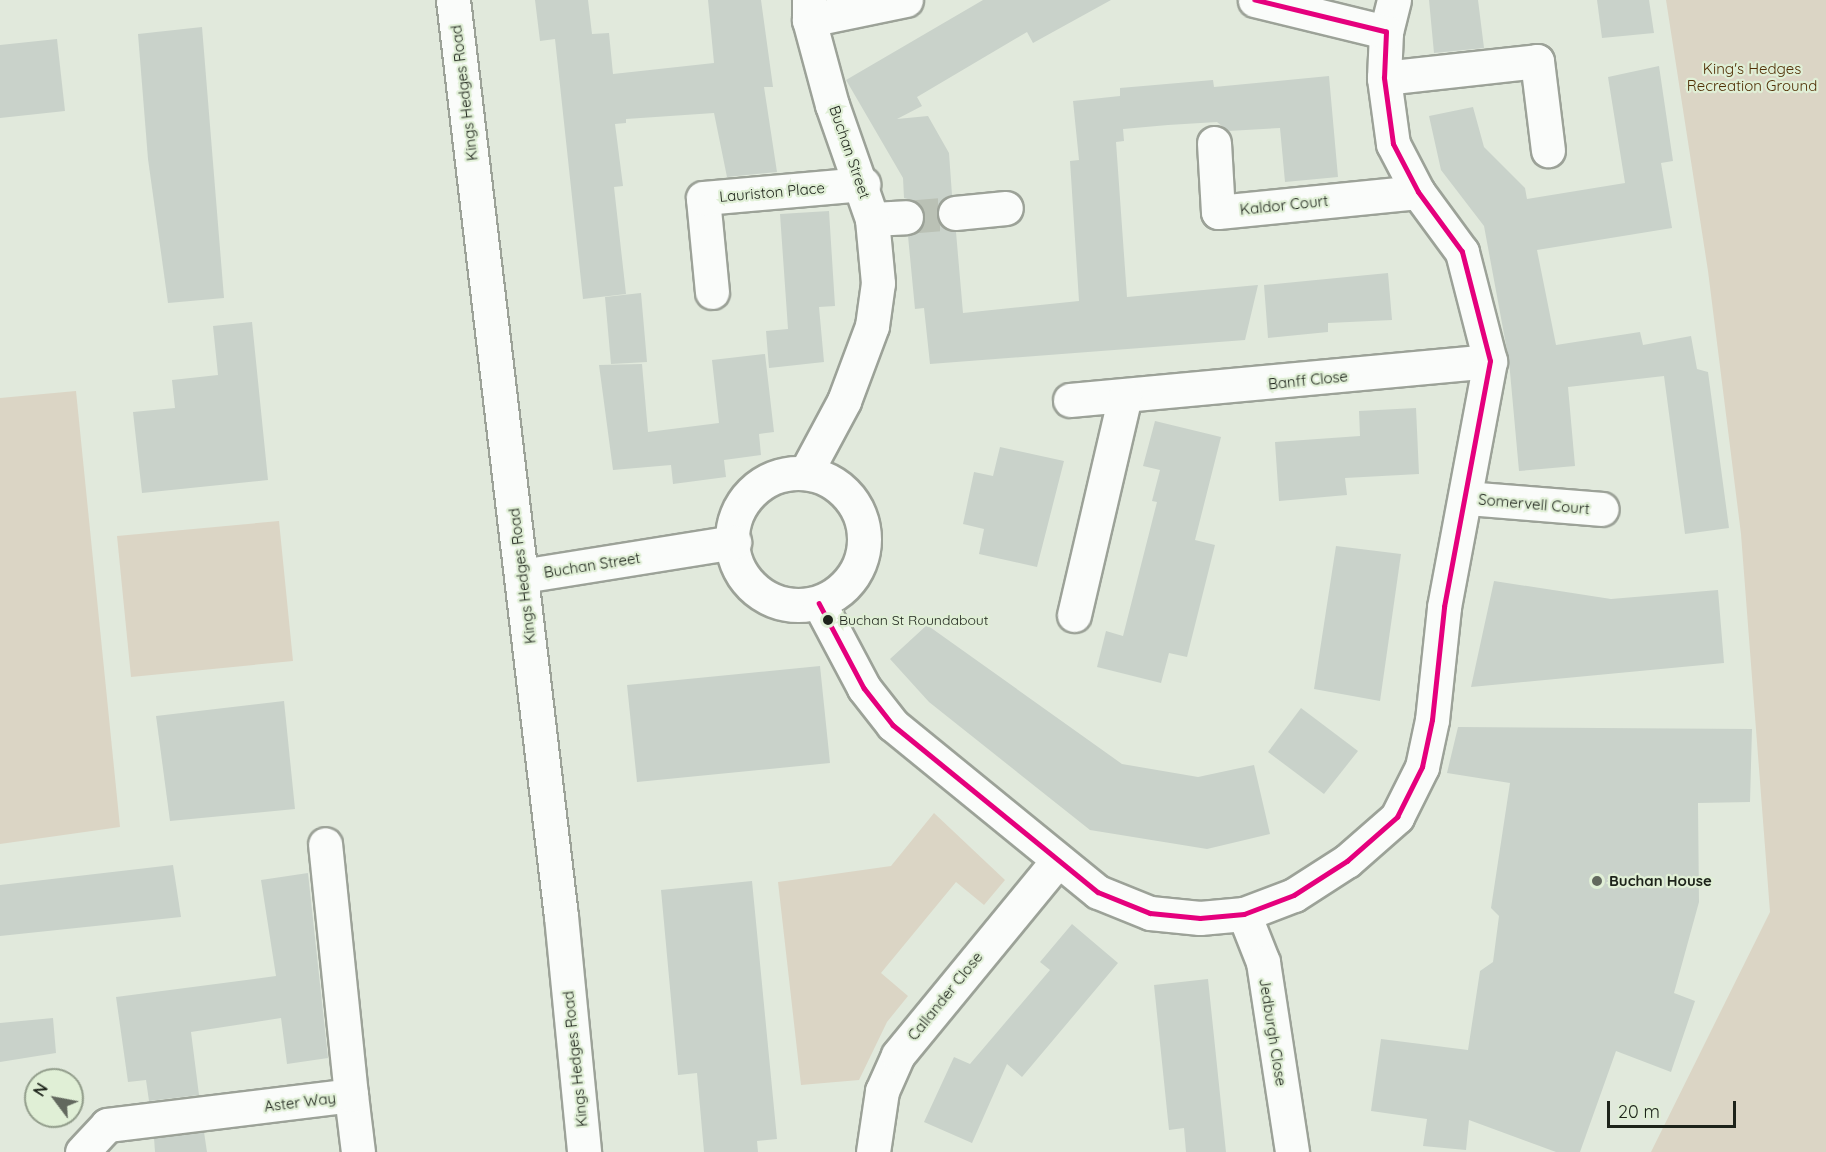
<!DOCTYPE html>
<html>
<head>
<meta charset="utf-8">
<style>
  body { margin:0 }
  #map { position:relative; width:1826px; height:1152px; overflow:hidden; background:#e1e9dc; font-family:Quicksand,sans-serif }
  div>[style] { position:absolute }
  .green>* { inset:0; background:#dbd5c5 }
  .building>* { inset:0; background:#c9d2ca }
  .minor-tunnel>* { height:33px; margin-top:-16.5px; transform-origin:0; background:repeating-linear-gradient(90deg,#bac1b5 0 33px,transparent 0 49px) }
  .roads { filter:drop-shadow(2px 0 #9ca298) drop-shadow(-2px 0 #9ca298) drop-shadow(0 2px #9ca298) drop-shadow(0 -2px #9ca298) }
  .minor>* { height:33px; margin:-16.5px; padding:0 16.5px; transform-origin:16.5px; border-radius:16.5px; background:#fafcfa }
  .minor>.ring { margin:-16.5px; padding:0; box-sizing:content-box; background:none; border:33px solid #fafcfa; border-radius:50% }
  .bus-1>* { height:4.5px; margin:-2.25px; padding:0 2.25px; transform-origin:2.25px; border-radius:2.25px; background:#e5007d }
  .dots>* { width:16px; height:16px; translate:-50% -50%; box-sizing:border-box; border:3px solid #e0efd6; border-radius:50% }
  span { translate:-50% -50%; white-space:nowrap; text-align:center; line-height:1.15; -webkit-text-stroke:4.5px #e0efd6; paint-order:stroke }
  .bus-label { font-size:14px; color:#1d231a }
  .left { translate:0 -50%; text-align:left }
  .park-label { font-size:15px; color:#502f05 }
  .street-label { font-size:15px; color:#1d231a }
  .poi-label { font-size:15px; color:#1d231a; font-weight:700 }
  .north { position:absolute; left:24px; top:1068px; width:60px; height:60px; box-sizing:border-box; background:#e0efd6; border:2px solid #929d8b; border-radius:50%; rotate:302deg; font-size:16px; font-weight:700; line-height:24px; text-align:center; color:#1d231a }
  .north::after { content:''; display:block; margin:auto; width:21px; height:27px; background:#62685e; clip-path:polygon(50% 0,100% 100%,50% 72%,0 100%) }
  .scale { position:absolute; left:1607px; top:1101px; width:129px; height:27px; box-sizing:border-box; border:3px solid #1d231a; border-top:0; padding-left:8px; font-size:18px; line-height:21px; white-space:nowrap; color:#1d231a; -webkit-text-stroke:4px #e0efd6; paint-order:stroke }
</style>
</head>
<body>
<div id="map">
  <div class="green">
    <div style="clip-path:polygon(1666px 0,1826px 0,1826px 1152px,1651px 1152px,1770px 912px,1741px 534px,1708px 271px)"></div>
    <div style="clip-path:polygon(76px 391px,120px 827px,0 844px,0 398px)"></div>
    <div style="clip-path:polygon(279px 521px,293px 661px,131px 677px,117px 536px)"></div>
    <div style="clip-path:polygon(934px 813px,1005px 880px,984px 905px,956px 882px,881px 973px,908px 996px,887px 1022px,859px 1080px,801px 1085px,778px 882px,891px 866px)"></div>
  </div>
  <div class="building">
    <div style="clip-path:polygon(535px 0,588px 0,592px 34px,609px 33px,613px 74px,714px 63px,708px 0,761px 0,773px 87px,764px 87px,777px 172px,727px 177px,714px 113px,626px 119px,626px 123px,615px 124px,623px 186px,614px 187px,626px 294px,583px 299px,555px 39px,540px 41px)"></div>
    <div style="clip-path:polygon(983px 0,1111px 0,1033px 43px,1027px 32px,917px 97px,922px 106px,897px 119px,928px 116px,949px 153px,952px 195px,938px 205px,936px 214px,940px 224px,956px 232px,963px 313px,1079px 301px,1070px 161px,1079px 160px,1073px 101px,1120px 96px,1120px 88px,1213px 80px,1214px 87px,1329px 76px,1338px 177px,1285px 182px,1280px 128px,1228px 131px,1217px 122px,1168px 125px,1123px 129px,1124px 141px,1116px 142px,1127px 297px,1258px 285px,1245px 340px,930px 364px,924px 308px,915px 309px,908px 236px,922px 226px,925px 215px,915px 201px,904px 198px,903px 178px,846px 80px)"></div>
    <div style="clip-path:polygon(1429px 0,1478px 0,1484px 48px,1434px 53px)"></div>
    <div style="clip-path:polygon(1597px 0,1649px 0,1654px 33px,1602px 38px)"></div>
    <div style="clip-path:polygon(202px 27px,224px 298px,168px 303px,148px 159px,138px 34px)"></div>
    <div style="clip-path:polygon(57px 39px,65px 111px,0 118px,0 45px)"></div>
    <div style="clip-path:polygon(1659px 66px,1673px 161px,1661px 163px,1672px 228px,1537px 250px,1556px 345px,1640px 332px,1643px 345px,1691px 336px,1697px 369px,1708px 372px,1729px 528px,1685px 534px,1664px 376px,1568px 387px,1575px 466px,1519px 471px,1509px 361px,1484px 226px,1441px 170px,1429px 116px,1473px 107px,1484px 147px,1525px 188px,1527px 199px,1625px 183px,1608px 77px)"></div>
    <div style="clip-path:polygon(829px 211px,835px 306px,819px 307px,824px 362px,769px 368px,766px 331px,788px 329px,780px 214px)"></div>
    <div style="clip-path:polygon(1388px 273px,1392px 320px,1328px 323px,1328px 332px,1268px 338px,1264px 285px)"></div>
    <div style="clip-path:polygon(641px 293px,647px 362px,611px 364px,605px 297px)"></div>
    <div style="clip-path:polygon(252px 322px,268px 480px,142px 493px,133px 412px,175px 408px,172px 380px,218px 375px,213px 326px)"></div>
    <div style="clip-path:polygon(765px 354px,774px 432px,759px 434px,761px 455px,724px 460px,726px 477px,673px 484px,671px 465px,613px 470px,599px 365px,642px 364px,648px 432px,719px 423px,712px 360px)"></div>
    <div style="clip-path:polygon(1416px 408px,1419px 474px,1345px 478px,1347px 495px,1279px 501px,1275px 442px,1360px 436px,1359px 411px)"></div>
    <div style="clip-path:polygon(1155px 421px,1221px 437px,1195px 540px,1215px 545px,1187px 657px,1169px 653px,1161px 683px,1097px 667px,1106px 631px,1123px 636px,1157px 502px,1152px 501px,1160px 470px,1143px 466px)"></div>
    <div style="clip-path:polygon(1000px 447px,1064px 461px,1037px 567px,979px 554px,984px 529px,963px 524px,974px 472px,993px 476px)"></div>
    <div style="clip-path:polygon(1336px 546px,1401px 554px,1380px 701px,1314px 689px)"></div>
    <div style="clip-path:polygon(1494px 581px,1611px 599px,1718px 590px,1724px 663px,1471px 687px)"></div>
    <div style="clip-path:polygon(927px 625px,1122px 764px,1198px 777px,1254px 765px,1270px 834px,1207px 849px,1090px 830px,929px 702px,890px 659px)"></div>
    <div style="clip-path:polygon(820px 666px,830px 763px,637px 782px,627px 685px)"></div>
    <div style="clip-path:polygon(284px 701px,295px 809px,170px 821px,156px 716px)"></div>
    <div style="clip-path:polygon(1301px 708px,1358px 751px,1324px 794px,1268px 752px)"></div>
    <div style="clip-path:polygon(1458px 727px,1752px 729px,1750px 802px,1698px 803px,1699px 902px,1674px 993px,1695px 1001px,1671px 1072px,1616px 1051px,1580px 1152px,1556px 1152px,1469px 1120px,1466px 1150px,1423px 1146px,1427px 1119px,1371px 1111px,1381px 1039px,1468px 1050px,1480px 971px,1493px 962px,1499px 916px,1491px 908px,1510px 783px,1447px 773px)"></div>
    <div style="clip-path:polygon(173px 865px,181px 917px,0 936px,0 885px)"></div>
    <div style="clip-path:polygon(308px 873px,328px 1058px,287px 1064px,281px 1018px,191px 1032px,199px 1095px,149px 1101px,146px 1080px,128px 1082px,116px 997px,276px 976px,261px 880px)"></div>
    <div style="clip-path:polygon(752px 881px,777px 1139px,757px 1141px,758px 1152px,704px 1152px,697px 1073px,678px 1075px,661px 890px)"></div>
    <div style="clip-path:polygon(1072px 924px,1118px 963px,1022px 1077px,1007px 1064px,972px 1143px,924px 1122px,954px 1057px,970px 1064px,1050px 970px,1040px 962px)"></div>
    <div style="clip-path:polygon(1208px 979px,1226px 1152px,1186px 1152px,1184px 1128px,1169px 1130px,1154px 985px)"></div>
    <div style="clip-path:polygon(53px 1018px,56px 1053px,0 1062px,0 1023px)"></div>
    <div style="clip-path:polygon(204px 1132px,207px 1152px,155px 1152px,154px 1138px)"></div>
  </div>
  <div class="minor-tunnel">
    <div style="left:906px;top:217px;width:49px;rotate:-4.7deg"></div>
  </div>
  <div class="roads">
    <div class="minor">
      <div style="left:453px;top:0;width:922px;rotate:83.28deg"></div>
      <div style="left:561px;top:916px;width:237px;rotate:84.4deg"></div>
      <div style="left:809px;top:20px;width:99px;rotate:-11.7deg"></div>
      <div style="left:1386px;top:32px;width:33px;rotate:-76deg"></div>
      <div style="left:1384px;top:78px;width:154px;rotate:-6.3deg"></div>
      <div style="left:1537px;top:61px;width:90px;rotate:83deg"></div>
      <div style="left:1214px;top:143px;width:69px;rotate:86.7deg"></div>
      <div style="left:1218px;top:212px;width:201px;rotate:-5.7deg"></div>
      <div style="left:955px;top:213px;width:51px;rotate:-5.6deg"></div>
      <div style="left:872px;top:219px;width:34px;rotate:-3deg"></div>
      <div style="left:712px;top:292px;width:94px;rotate:-95.5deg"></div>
      <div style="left:703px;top:198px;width:161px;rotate:-5deg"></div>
      <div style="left:1070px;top:400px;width:422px;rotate:-5.3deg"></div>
      <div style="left:806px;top:472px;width:81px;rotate:-61.8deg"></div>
      <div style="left:844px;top:401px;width:80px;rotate:-69.5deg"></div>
      <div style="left:872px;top:326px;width:43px;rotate:-82.1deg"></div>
      <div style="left:878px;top:283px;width:64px;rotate:-95.4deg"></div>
      <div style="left:872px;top:219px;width:121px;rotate:-109.3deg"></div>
      <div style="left:832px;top:105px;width:88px;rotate:-105.1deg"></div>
      <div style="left:809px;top:20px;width:20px;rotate:-90deg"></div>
      <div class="ring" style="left:732px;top:473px;width:99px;height:99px"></div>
      <div style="left:1466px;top:498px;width:136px;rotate:4.6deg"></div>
      <div style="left:522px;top:576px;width:215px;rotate:-9.1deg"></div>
      <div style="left:819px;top:603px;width:96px;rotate:62.1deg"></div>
      <div style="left:864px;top:688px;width:47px;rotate:51.9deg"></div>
      <div style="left:893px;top:725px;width:264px;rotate:39.2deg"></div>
      <div style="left:1098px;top:892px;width:56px;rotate:22deg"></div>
      <div style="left:1150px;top:913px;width:50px;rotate:5.7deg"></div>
      <div style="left:1200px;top:918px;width:44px;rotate:-5.2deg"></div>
      <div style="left:1244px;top:914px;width:53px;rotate:-20.8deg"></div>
      <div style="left:1294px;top:895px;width:63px;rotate:-32.7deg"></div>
      <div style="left:1347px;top:861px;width:67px;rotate:-41.3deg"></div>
      <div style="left:1397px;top:817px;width:56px;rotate:-63.4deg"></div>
      <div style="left:1422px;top:767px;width:48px;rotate:-78deg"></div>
      <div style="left:1432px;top:720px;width:114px;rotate:-83.9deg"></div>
      <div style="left:1444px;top:607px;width:250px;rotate:-79.4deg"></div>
      <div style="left:1490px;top:361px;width:113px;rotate:-104.4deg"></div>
      <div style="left:1462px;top:252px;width:74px;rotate:-126.3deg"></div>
      <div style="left:1418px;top:192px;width:54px;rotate:-117.5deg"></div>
      <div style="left:1393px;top:144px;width:67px;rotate:-97.8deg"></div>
      <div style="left:1384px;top:78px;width:46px;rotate:-87.5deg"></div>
      <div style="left:1386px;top:32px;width:135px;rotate:-166.3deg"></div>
      <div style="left:1074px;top:615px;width:225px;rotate:-76.9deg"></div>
      <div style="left:1244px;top:914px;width:52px;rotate:68.4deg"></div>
      <div style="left:1263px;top:962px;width:192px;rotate:81.3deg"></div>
      <div style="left:351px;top:1095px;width:57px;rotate:83deg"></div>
      <div style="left:82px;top:1152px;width:37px;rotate:-47deg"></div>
      <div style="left:107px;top:1125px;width:246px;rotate:-7deg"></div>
      <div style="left:351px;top:1095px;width:252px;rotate:-95.9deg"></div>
      <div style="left:873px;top:1152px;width:62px;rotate:-81.6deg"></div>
      <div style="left:882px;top:1091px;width:39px;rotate:-66deg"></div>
      <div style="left:898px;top:1055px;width:252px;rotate:-50.6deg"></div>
    </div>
  </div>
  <div class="bus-1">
    <div style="left:819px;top:603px;width:96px;rotate:62.1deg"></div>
    <div style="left:864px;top:688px;width:47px;rotate:51.9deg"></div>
    <div style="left:893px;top:725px;width:264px;rotate:39.2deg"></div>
    <div style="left:1098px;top:892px;width:56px;rotate:22deg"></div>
    <div style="left:1150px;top:913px;width:50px;rotate:5.7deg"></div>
    <div style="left:1200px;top:918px;width:44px;rotate:-5.2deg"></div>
    <div style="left:1244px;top:914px;width:53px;rotate:-20.8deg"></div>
    <div style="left:1294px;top:895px;width:63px;rotate:-32.7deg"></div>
    <div style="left:1347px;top:861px;width:67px;rotate:-41.3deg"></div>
    <div style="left:1397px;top:817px;width:56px;rotate:-63.4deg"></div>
    <div style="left:1422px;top:767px;width:48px;rotate:-78deg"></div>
    <div style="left:1432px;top:720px;width:114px;rotate:-83.9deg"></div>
    <div style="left:1444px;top:607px;width:250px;rotate:-79.4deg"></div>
    <div style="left:1490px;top:361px;width:113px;rotate:-104.4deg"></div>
    <div style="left:1462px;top:252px;width:74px;rotate:-126.3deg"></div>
    <div style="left:1418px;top:192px;width:54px;rotate:-117.5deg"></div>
    <div style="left:1393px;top:144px;width:67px;rotate:-97.8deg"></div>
    <div style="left:1384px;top:78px;width:46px;rotate:-87.5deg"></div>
    <div style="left:1386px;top:32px;width:135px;rotate:-166.3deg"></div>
  </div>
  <div class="dots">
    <div style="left:828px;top:620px;background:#1d231a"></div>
    <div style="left:1597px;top:881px;background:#62685e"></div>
  </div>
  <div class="bus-label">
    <span class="left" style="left:839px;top:620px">Buchan St Roundabout</span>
  </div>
  <div class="park-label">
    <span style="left:1752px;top:77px">King's Hedges<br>Recreation Ground</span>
  </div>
  <div class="street-label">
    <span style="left:464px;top:93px;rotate:-97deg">Kings Hedges Road</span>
    <span style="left:850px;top:152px;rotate:71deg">Buchan Street</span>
    <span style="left:772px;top:192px;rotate:-5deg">Lauriston Place</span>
    <span style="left:1284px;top:205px;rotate:-6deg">Kaldor Court</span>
    <span style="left:1308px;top:380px;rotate:-6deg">Banff Close</span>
    <span style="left:1534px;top:504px;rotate:5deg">Somervell Court</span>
    <span style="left:592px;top:565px;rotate:-9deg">Buchan Street</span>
    <span style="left:522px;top:576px;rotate:-97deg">Kings Hedges Road</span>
    <span style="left:945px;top:996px;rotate:-51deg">Callander Close</span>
    <span style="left:1273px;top:1032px;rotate:81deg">Jedburgh Close</span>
    <span style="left:575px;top:1059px;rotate:-96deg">Kings Hedges Road</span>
    <span style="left:300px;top:1102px;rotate:-7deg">Aster Way</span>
  </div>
  <div class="poi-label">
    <span class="left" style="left:1609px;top:881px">Buchan House</span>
  </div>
  <div class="north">N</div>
  <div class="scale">20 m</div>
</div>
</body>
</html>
